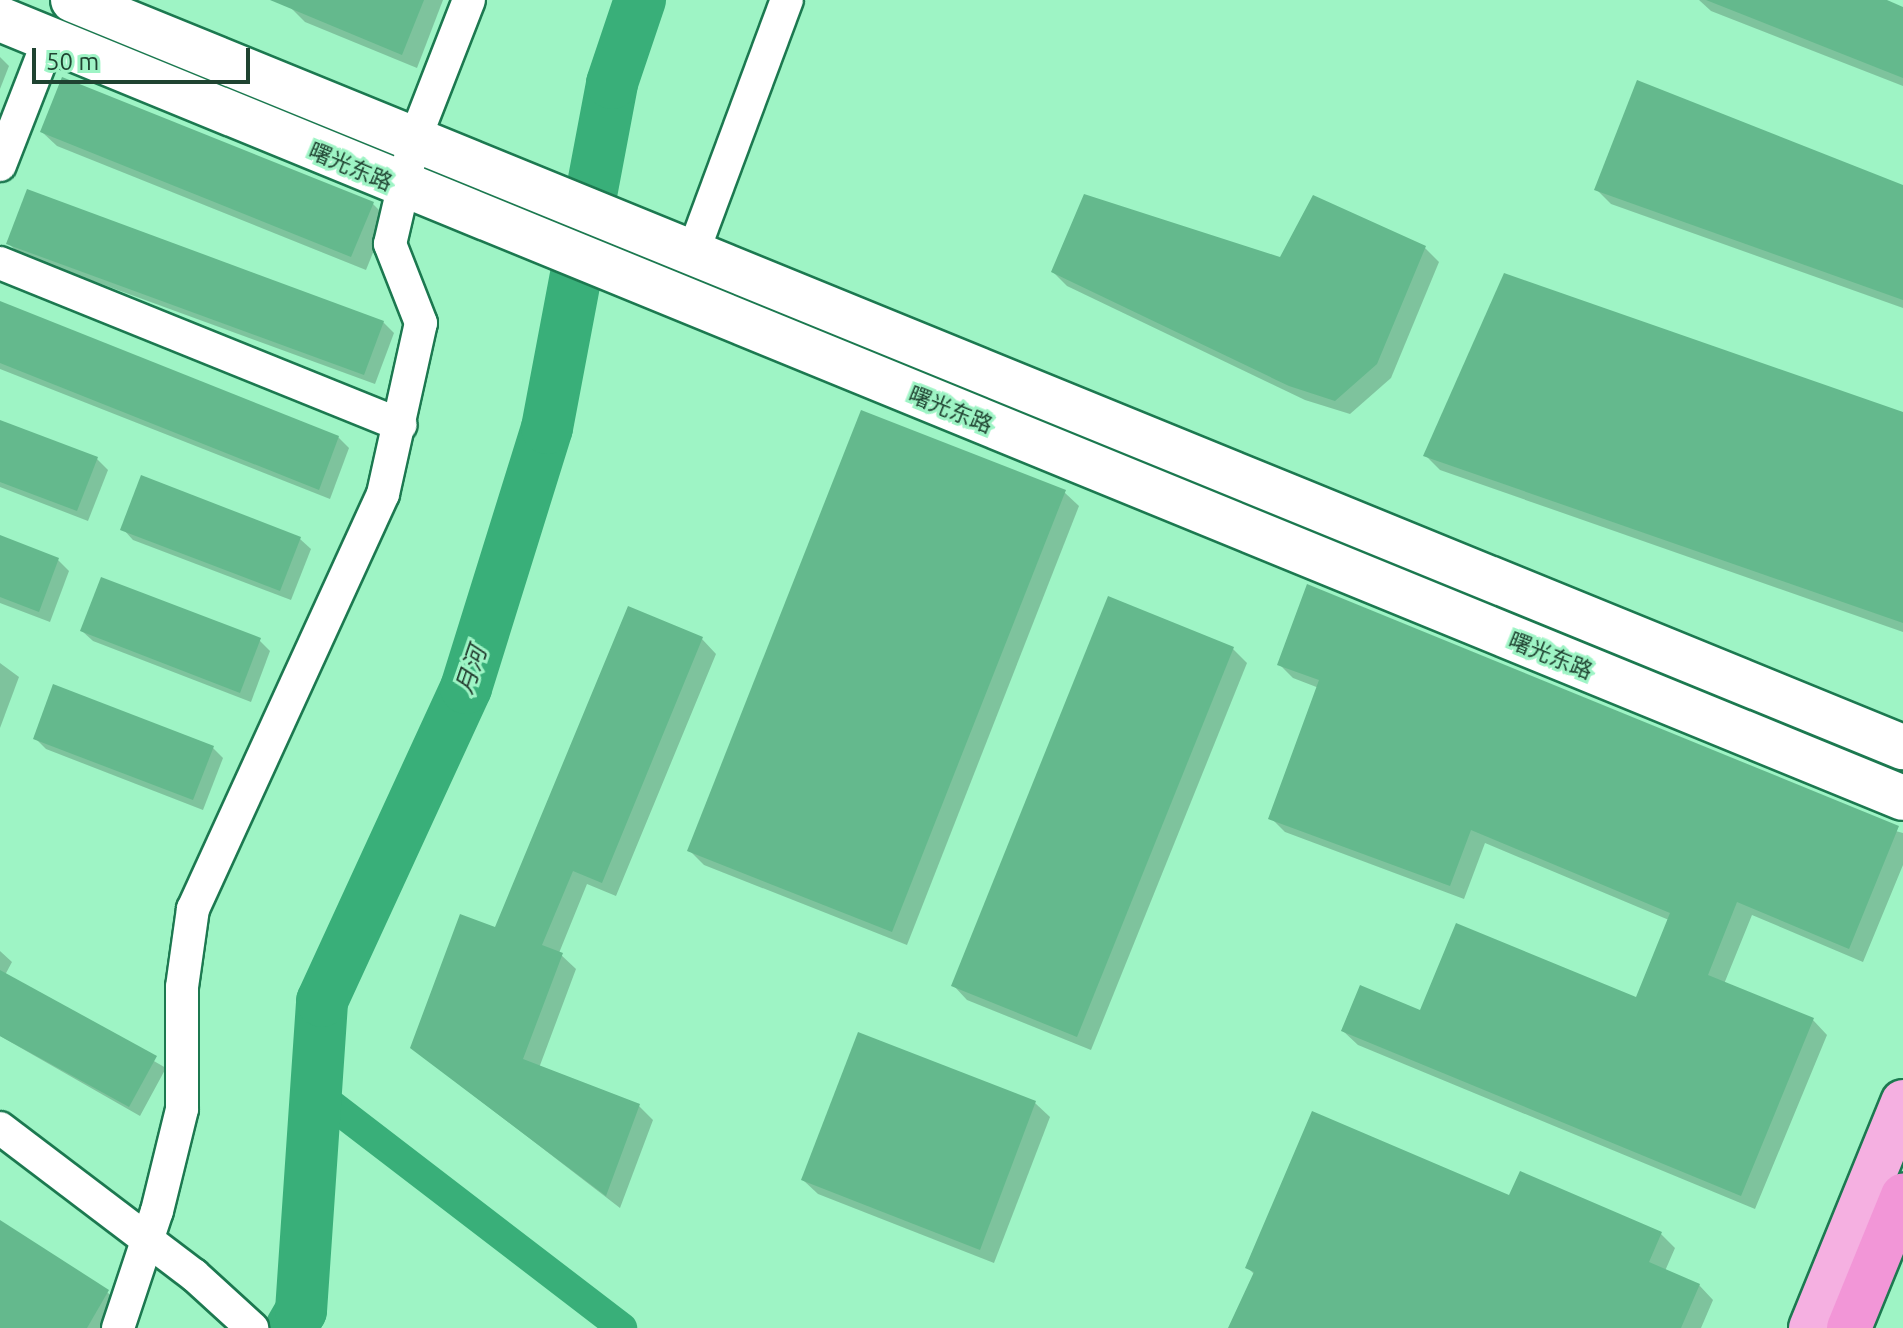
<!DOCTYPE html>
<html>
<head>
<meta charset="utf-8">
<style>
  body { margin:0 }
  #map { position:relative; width:1903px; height:1328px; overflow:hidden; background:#9ef4c5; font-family:Ubuntu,"Noto Sans SC",sans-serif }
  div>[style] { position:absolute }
  .shadow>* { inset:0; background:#0003 }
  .canal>* { height:30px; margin:-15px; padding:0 15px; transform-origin:15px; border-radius:15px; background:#39af79 }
  .river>* { height:52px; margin:-26px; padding:0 26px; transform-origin:26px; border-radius:26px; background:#39af79 }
  .building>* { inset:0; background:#64b98d }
  .roads { filter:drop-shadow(2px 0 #1c7950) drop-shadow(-2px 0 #1c7950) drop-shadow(0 2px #1c7950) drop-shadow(0 -2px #1c7950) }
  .minor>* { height:32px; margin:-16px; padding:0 16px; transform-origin:16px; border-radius:16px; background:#fff }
  .secondary>* { height:44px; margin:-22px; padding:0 22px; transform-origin:22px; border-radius:22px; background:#fff }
  .primary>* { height:44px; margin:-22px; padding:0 22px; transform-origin:22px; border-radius:22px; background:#f5b0e1 }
  .trunk>* { height:44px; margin:-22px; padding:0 22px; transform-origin:22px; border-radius:22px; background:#f296d7 }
  span { translate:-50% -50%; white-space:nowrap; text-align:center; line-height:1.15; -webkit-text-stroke:6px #9ef4c5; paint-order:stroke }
  .street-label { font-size:22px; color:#1f4331 }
  .water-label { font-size:24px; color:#21392c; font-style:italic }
  .scale { position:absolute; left:32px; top:48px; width:218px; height:36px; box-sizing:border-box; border:4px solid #1f4331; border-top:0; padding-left:10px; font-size:24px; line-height:28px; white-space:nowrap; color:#1f4331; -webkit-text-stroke:6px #9ef4c5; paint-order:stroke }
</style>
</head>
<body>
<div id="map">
  <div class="shadow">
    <div style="clip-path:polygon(292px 0,443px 0,417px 68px,305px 22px,290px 7px)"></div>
    <div style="clip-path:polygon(1699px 0,1881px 0,1903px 9px,1903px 86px,1711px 11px)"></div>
    <div style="clip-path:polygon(0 57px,9px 66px,0 89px)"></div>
    <div style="clip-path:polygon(42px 132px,373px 204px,387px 218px,366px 270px,57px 146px)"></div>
    <div style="clip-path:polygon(1903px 187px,1903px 308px,1611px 204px,1597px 190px)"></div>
    <div style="clip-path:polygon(8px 243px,383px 322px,394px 333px,375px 384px,19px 254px)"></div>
    <div style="clip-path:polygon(1425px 248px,1439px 262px,1391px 378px,1350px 414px,1305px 400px,1067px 286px,1053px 272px)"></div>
    <div style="clip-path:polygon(0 304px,338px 437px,349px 448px,330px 499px,0 369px)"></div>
    <div style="clip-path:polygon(1903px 414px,1903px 632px,1440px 470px,1426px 456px)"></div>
    <div style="clip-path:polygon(0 422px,97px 459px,108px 470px,88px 521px,0 487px)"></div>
    <div style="clip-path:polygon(1064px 492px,1079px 506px,907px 945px,704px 865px,690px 851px)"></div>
    <div style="clip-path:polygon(123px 529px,300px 539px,311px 549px,291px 600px,133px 540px)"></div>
    <div style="clip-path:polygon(0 537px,58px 560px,69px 571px,50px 622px,0 603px)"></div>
    <div style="clip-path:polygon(82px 631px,259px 640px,270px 651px,251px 702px,93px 641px)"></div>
    <div style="clip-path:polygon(702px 639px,716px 654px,616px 896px,587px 884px,559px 953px,576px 969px,539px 1068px,639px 1106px,653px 1120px,620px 1208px,412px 1048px)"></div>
    <div style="clip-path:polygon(1233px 649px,1247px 663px,1091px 1050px,967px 1000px,953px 985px)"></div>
    <div style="clip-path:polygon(0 663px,19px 677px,0 728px)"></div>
    <div style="clip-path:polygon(1279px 664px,1903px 833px,1903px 865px,1863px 962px,1752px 915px,1724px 984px,1813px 1020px,1827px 1035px,1755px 1209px,1358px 1045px,1343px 1031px,1421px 1012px,1637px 1000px,1669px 920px,1485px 843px,1464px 899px,1285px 832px,1271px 818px,1319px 688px,1293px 678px)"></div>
    <div style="clip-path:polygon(35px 738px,213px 748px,223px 758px,203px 810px,46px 749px)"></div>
    <div style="clip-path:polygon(0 951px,12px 962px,5px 975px,166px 1068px,140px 1116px,0 1036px)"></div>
    <div style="clip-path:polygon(859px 1034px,1035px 1103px,1050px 1117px,994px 1263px,818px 1194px,803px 1180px)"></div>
    <div style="clip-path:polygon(1510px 1198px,1661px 1234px,1675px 1248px,1665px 1271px,1699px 1285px,1713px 1300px,1701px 1328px,1230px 1328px,1255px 1275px,1247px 1267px)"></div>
    <div style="clip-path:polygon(0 1223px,107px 1292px,122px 1306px,109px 1328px,0 1328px)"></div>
  </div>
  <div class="canal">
    <div style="left:316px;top:1093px;width:386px;rotate:37.5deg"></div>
  </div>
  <div class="river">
    <div style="left:291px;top:1328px;width:20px;rotate:-60deg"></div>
    <div style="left:301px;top:1311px;width:311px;rotate:-86.1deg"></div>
    <div style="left:322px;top:1001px;width:345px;rotate:-65.3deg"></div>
    <div style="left:466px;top:688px;width:272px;rotate:-72.7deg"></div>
    <div style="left:547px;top:428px;width:351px;rotate:-79.3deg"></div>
    <div style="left:612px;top:83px;width:88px;rotate:-71.4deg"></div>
  </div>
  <div class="building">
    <div style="clip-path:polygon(270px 0,424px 0,402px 55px)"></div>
    <div style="clip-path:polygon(1706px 0,1887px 0,1903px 7px,1903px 78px)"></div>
    <div style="clip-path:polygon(62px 77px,374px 202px,351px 257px,40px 132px)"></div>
    <div style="clip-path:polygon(1637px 80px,1903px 185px,1903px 300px,1594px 190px)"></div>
    <div style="clip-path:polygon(27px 189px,384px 321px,364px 375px,6px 244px)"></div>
    <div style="clip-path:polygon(1084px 194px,1280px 257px,1313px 195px,1426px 246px,1377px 364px,1335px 401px,1289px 386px,1051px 272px)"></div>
    <div style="clip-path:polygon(1504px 273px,1903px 412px,1903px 623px,1423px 456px)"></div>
    <div style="clip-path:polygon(0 301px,339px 436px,319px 490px,0 363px)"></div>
    <div style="clip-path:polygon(861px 410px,1066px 490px,892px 932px,687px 851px)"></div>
    <div style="clip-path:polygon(0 420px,98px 457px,77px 511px,0 482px)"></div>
    <div style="clip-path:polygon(141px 475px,301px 537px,280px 591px,120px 530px)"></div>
    <div style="clip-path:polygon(0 535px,59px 558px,39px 612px,0 597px)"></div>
    <div style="clip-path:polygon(101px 577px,261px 638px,240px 693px,80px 631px)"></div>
    <div style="clip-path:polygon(1307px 584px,1899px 826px,1849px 949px,1737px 902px,1708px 975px,1814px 1018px,1741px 1196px,1341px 1031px,1360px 985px,1420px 1010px,1456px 923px,1636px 997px,1670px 913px,1471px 830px,1450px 886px,1268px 819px,1319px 680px,1277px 665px)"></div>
    <div style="clip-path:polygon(1108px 596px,1234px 647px,1077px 1037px,951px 986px)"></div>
    <div style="clip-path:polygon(628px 606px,703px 637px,602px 883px,573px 871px,542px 945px,563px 953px,523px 1059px,640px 1104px,606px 1196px,410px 1048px,460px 914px,495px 927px)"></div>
    <div style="clip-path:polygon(53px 684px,214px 746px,193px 800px,33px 739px)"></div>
    <div style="clip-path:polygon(0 970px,157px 1056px,129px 1107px,0 1036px)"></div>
    <div style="clip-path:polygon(858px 1032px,1036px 1101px,980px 1250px,801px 1180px)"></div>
    <div style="clip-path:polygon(1312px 1111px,1509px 1195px,1520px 1171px,1662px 1232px,1649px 1262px,1700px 1284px,1681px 1328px,1228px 1328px,1254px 1272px,1245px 1268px)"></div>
    <div style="clip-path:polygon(0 1220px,109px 1290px,87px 1328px,0 1328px)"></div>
  </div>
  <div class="roads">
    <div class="minor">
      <div style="left:0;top:165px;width:135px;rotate:-68.7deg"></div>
      <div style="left:692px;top:255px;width:272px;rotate:-69.6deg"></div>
      <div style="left:0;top:263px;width:432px;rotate:22deg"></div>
      <div style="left:0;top:1128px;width:243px;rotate:37.2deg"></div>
      <div style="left:194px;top:1275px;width:79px;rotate:42.4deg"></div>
      <div style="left:118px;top:1328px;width:123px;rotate:-71.6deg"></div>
      <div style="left:157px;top:1211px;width:105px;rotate:-76.2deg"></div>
      <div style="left:182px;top:1109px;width:122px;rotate:-90deg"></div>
      <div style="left:182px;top:987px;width:79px;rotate:-82deg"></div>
      <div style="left:193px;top:909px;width:456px;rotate:-65.4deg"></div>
      <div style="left:383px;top:494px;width:175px;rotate:-77.5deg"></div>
      <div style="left:421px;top:323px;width:85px;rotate:-111.4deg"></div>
      <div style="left:390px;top:244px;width:106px;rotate:-76.9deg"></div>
      <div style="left:414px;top:141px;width:151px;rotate:-68.7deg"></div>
    </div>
    <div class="secondary">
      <div style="left:73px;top:0;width:1977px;rotate:22.21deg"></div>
      <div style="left:0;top:19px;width:2056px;rotate:22.26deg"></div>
    </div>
    <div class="primary">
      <div style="left:1811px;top:1328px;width:244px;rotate:-67.8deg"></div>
    </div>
    <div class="trunk">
      <div style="left:1849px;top:1328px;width:143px;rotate:-67.8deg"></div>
    </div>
  </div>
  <div class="street-label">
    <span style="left:351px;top:166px;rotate:23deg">曙光东路</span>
    <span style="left:951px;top:409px;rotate:22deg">曙光东路</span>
    <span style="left:1551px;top:655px;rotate:22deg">曙光东路</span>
  </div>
  <div class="water-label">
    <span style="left:471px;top:670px;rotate:-71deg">月河</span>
  </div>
  <div class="scale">50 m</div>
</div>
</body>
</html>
